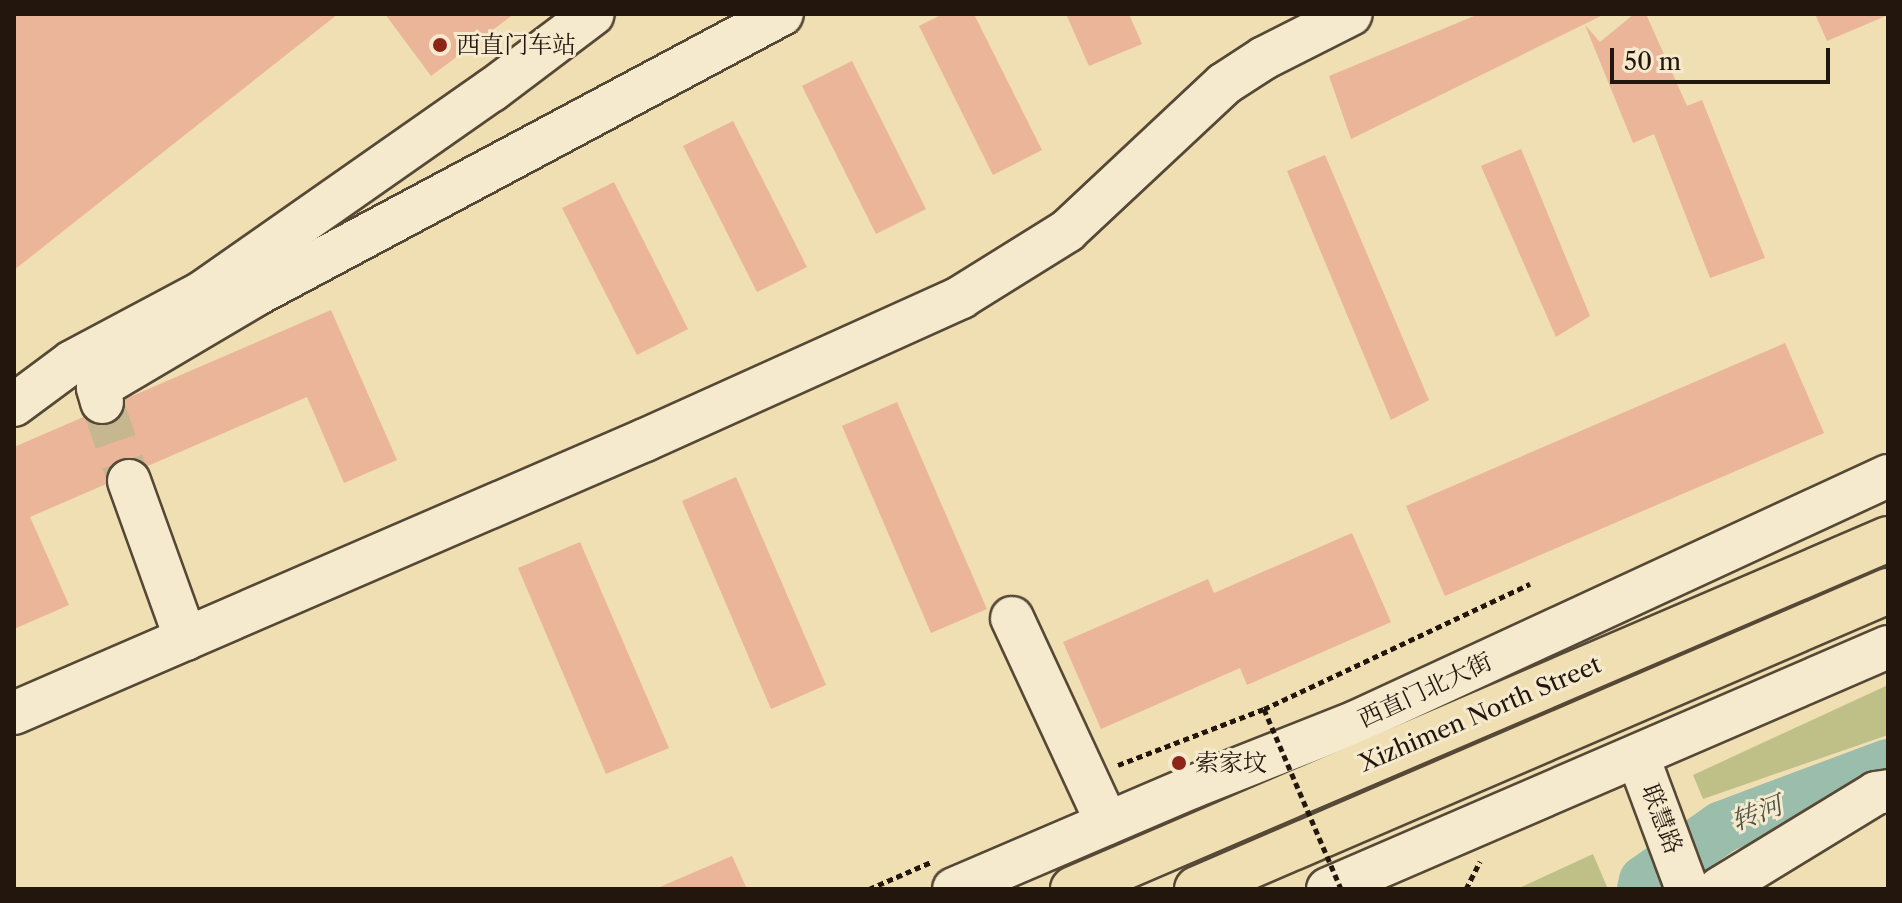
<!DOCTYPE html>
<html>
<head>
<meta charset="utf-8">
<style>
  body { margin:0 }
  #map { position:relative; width:1902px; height:903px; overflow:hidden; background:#f0dfb2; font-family:"Libre Caslon Text","Noto Serif SC",serif }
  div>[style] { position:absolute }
  .green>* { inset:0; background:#bfc088 }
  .river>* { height:52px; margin:-26px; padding:0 26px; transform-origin:26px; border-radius:26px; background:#9abdac }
  .building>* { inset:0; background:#eab599 }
  .minor-tunnel>* { height:42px; margin-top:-21px; transform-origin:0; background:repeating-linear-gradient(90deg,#c7b791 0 42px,transparent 0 63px) }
  .path>* { height:5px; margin-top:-2.5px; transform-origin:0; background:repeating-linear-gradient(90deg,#22160d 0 6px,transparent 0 10px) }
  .roads { filter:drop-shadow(2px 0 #564836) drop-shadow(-2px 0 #564836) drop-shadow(0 2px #564836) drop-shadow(0 -2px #564836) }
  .minor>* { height:42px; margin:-21px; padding:0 21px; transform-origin:21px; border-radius:21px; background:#f5eacd }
  .highway>* { height:44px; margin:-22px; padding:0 22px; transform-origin:22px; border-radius:22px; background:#f0dfb2 }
  .path-bridge>* { height:5px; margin-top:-2.5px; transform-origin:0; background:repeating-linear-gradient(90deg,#22160d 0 6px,transparent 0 10px) }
  .dots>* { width:22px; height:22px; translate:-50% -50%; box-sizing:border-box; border:4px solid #f5eacd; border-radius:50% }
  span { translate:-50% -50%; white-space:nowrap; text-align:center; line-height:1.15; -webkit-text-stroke:6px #f5eacd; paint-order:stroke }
  .poi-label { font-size:24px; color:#22160d }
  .left { translate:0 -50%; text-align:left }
  .street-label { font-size:24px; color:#22160d }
  .water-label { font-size:26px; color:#4c5045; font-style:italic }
  .frame { position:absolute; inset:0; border:16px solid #22160d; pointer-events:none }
  .scale { position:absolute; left:1610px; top:48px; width:220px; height:36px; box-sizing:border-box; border:4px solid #22160d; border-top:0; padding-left:10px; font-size:24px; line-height:28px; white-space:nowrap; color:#22160d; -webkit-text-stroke:6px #f5eacd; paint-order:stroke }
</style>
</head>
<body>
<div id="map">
  <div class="green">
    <div style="clip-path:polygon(1888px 685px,1888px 735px,1703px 799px,1693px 775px)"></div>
    <div style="clip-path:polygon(1593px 854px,1608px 889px,1517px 889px)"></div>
  </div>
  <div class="river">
    <div style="left:1643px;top:889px;width:8px;rotate:-76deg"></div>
    <div style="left:1645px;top:881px;width:94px;rotate:-35deg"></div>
    <div style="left:1722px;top:827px;width:177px;rotate:-20.5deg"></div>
  </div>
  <div class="building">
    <div style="clip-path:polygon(14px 14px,338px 14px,14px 270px)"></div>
    <div style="clip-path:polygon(385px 14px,514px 14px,431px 76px)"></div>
    <div style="clip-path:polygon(943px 14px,974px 14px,1042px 150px,993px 175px,919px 26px)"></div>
    <div style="clip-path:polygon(1066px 14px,1129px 14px,1142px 44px,1089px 66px)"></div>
    <div style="clip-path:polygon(1479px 14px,1605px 14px,1351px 139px,1329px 76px)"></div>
    <div style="clip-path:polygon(1634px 14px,1646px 14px,1687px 106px,1702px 100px,1765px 258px,1710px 278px,1654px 134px,1633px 143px,1585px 25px,1600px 42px)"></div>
    <div style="clip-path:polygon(1815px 14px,1888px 14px,1888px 15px,1827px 41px)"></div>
    <div style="clip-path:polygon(852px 61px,926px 209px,876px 234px,802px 86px)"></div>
    <div style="clip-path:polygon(733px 121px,807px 267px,757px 292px,683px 146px)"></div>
    <div style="clip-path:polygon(1521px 149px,1590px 316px,1556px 337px,1481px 166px)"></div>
    <div style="clip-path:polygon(1325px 155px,1429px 400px,1391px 420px,1287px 171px)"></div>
    <div style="clip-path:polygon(614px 182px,688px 329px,637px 355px,562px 208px)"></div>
    <div style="clip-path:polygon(331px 310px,397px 460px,344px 483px,307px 397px,30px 517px,69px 605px,14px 629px,14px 447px)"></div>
    <div style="clip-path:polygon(1785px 343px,1824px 433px,1445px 596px,1406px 506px)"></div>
    <div style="clip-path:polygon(897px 402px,987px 609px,931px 633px,842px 426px)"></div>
    <div style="clip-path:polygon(736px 477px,826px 685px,771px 709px,682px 501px)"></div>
    <div style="clip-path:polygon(1352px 533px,1391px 622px,1247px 685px,1240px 668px,1101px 729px,1063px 642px,1208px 579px,1214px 593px)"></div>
    <div style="clip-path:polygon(580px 542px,669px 748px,606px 774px,518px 568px)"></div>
    <div style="clip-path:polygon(732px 856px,747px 889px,655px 889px)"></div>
  </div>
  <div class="minor-tunnel">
    <div style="left:102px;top:402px;width:83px;rotate:71.1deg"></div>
  </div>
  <div class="path">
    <div style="left:1118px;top:765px;width:156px;rotate:-21deg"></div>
    <div style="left:1264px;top:709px;width:294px;rotate:-25.2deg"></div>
    <div style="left:869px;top:889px;width:68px;rotate:-23.5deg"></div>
    <div style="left:1466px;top:889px;width:31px;rotate:-63deg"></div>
  </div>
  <div class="roads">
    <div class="minor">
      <div style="left:102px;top:402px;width:15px;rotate:-106deg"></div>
      <div style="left:98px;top:388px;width:182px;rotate:-30.6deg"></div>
      <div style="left:255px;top:295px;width:597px;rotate:-28.07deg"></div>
      <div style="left:14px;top:405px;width:72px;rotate:-36.6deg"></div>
      <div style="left:72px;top:362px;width:149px;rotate:-28.1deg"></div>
      <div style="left:203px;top:292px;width:353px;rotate:-35deg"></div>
      <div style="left:492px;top:90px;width:126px;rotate:-37deg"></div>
      <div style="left:129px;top:481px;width:168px;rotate:70.2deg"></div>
      <div style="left:1012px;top:618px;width:226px;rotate:65.1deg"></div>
      <div style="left:14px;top:713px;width:688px;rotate:-23.4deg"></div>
      <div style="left:645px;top:440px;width:347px;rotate:-24.3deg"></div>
      <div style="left:961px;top:297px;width:125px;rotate:-31.9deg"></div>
      <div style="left:1067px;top:231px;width:215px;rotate:-43.1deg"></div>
      <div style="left:1224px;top:84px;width:48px;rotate:-33deg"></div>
      <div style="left:1264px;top:58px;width:97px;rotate:-26.8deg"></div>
      <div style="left:1638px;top:757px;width:141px;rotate:69.6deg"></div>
      <div style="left:954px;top:889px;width:259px;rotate:-23.2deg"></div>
      <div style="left:1192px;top:787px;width:176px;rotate:-21.6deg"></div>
      <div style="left:1356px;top:722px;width:586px;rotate:-24.82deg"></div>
      <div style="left:1328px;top:889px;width:610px;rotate:-23.37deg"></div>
      <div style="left:1719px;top:889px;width:184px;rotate:-31.4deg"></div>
      <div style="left:1876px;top:793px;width:12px;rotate:-9deg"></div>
    </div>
    <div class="highway">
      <div style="left:1073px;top:889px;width:887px;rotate:-23.24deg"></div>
      <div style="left:1197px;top:889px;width:753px;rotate:-23.33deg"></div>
    </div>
  </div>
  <div class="path-bridge">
    <div style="left:1264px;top:709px;width:196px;rotate:66.8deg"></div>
  </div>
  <div class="dots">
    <div style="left:440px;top:45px;background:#8f2418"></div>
    <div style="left:1179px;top:763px;background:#8f2418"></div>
  </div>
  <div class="poi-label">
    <span class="left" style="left:456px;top:45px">西直门车站</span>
    <span class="left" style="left:1195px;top:763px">索家坟</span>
  </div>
  <div class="street-label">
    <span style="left:1425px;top:690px;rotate:-25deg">西直门北大街</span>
    <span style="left:1480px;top:714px;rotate:-23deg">Xizhimen North Street</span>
    <span style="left:1662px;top:819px;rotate:69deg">联慧路</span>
  </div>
  <div class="water-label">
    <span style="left:1757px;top:814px;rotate:-21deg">转河</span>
  </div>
  <div class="frame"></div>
  <div class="scale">50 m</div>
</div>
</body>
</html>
